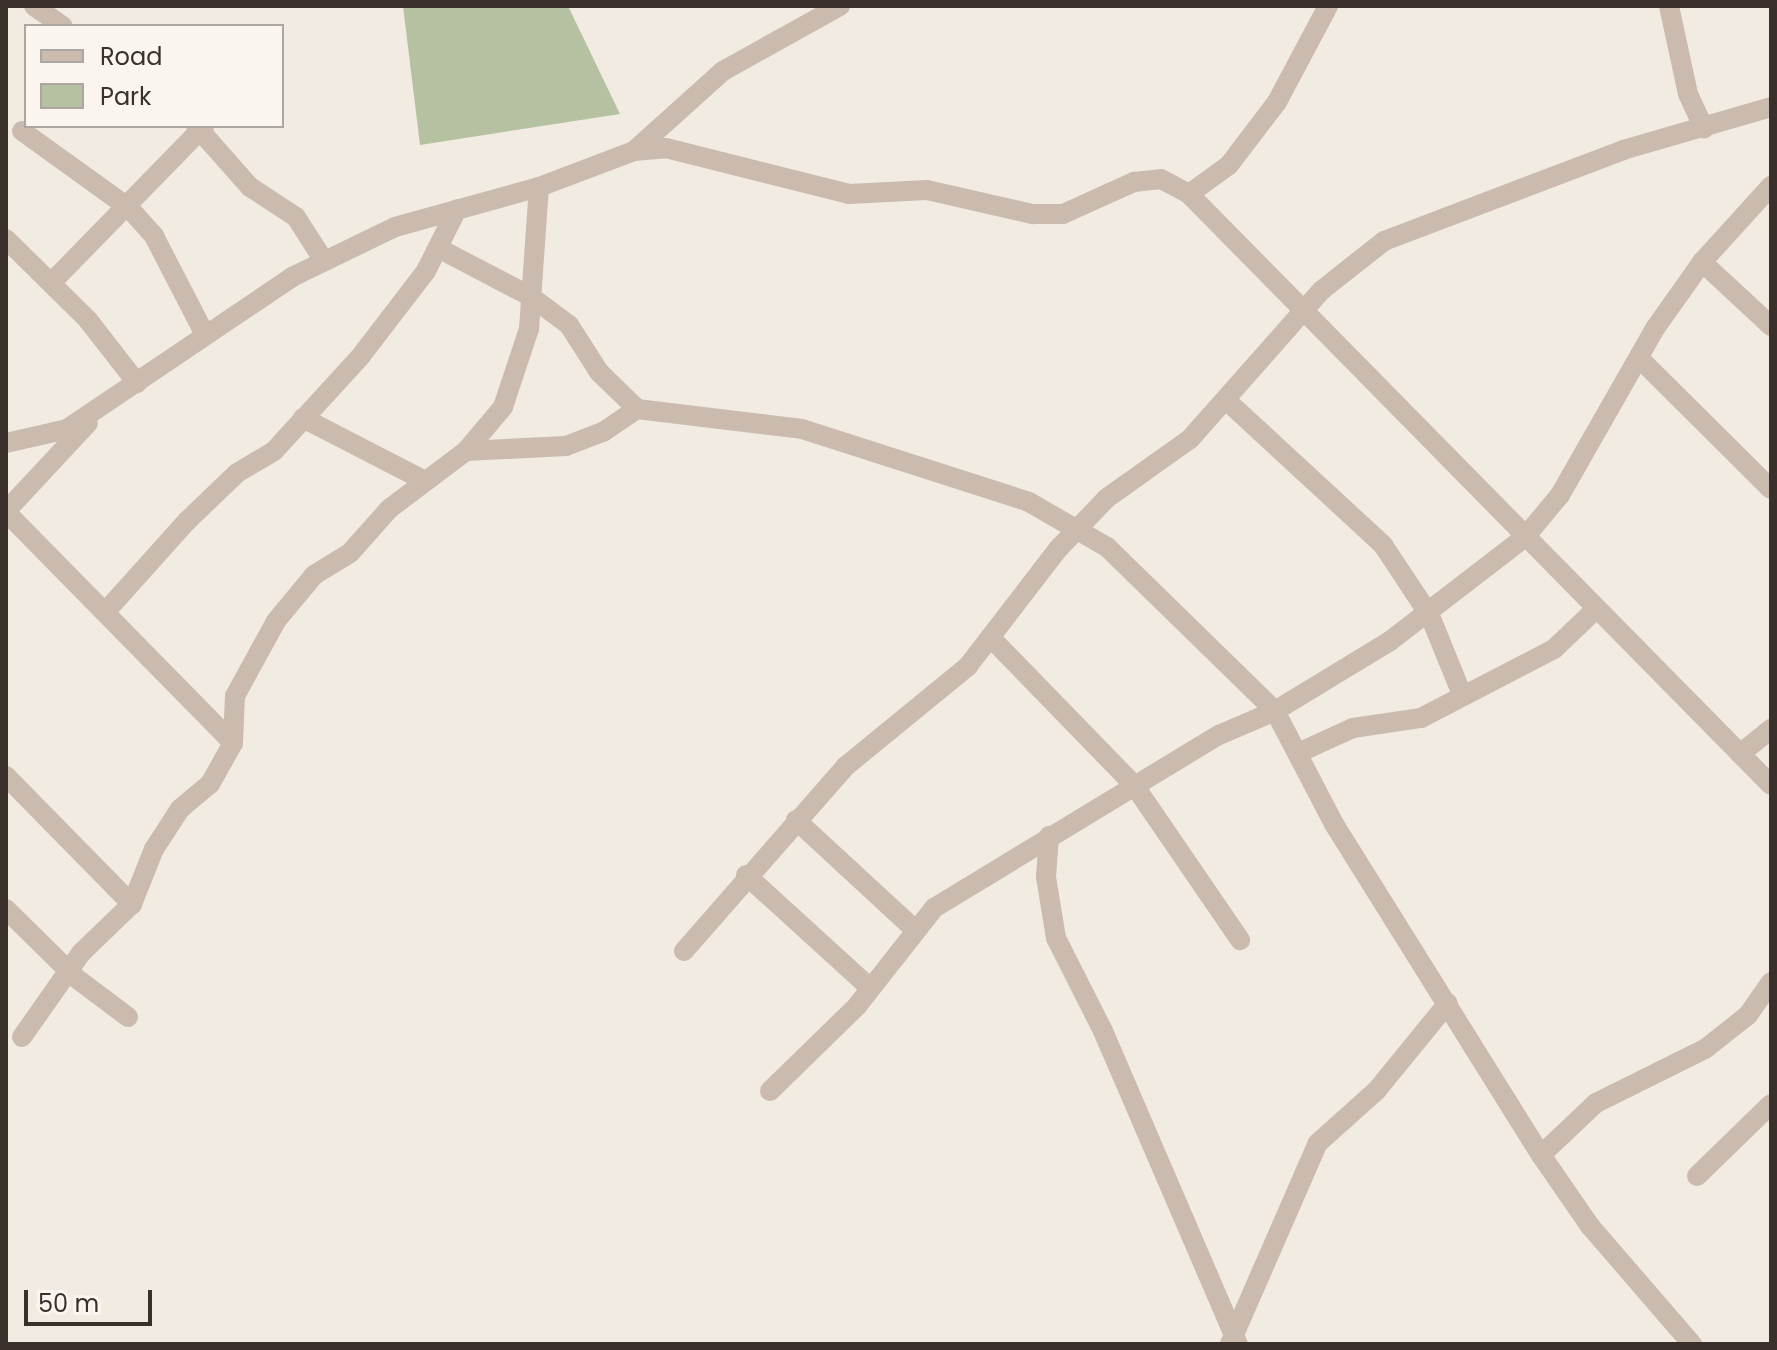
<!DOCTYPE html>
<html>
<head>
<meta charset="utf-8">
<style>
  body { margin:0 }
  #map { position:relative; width:1777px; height:1350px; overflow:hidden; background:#f2ebe2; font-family:Poppins,sans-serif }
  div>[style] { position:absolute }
  .green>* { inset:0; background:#b6c1a2 }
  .minor>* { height:20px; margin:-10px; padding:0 10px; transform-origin:10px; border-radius:10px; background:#cabbae }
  span { translate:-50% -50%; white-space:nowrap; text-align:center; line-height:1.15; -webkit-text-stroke:6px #faf5ee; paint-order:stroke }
  .frame { position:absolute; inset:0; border:8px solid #39302c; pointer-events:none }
  .legend { position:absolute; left:24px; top:24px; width:260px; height:104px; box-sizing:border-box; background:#faf5ee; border:2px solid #ada6a0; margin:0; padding:10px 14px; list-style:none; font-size:24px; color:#39302c }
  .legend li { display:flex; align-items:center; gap:16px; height:40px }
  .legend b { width:40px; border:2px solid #ada6a0 }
  .scale { position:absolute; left:24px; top:1290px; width:128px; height:36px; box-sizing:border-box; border:4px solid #39302c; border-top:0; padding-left:10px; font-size:24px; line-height:28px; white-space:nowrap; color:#39302c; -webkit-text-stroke:6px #faf5ee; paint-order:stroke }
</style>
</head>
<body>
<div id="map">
  <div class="green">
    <div style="clip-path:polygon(403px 6px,568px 6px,620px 114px,420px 145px)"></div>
  </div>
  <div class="minor">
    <div style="left:34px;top:6px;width:35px;rotate:35deg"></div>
    <div style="left:1669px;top:6px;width:90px;rotate:77.8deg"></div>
    <div style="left:1688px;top:94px;width:38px;rotate:65deg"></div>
    <div style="left:196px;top:126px;width:81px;rotate:48.5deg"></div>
    <div style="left:250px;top:187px;width:55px;rotate:33.1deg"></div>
    <div style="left:296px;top:217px;width:52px;rotate:57.5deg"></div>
    <div style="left:22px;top:131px;width:132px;rotate:35.7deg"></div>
    <div style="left:129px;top:208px;width:38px;rotate:48deg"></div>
    <div style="left:154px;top:236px;width:111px;rotate:62.7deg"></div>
    <div style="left:634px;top:151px;width:120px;rotate:-42deg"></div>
    <div style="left:723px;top:71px;width:134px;rotate:-29.1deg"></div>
    <div style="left:1189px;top:194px;width:49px;rotate:-35.9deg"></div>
    <div style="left:1229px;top:165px;width:79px;rotate:-52.7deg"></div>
    <div style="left:1277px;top:102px;width:109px;rotate:-62deg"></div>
    <div style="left:6px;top:239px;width:115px;rotate:44.6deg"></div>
    <div style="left:88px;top:320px;width:80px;rotate:52.1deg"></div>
    <div style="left:438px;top:248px;width:104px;rotate:27.6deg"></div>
    <div style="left:530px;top:296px;width:49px;rotate:36.6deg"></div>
    <div style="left:569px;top:325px;width:56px;rotate:57.4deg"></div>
    <div style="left:599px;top:372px;width:53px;rotate:44.2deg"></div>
    <div style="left:637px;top:409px;width:166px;rotate:6.9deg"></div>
    <div style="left:802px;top:429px;width:238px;rotate:17.8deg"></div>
    <div style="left:1029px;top:502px;width:90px;rotate:30deg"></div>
    <div style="left:1107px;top:547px;width:235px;rotate:44.3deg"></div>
    <div style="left:1275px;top:711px;width:127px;rotate:62.4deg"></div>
    <div style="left:1334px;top:824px;width:390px;rotate:58deg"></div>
    <div style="left:1541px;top:1155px;width:86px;rotate:55.4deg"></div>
    <div style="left:1590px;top:1226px;width:156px;rotate:49.2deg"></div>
    <div style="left:1702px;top:262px;width:94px;rotate:42.8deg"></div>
    <div style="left:52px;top:282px;width:218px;rotate:-45.7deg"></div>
    <div style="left:1639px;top:358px;width:186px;rotate:44.8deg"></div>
    <div style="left:1226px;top:400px;width:214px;rotate:42.7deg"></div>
    <div style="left:1383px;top:545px;width:85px;rotate:56.5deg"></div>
    <div style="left:1430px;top:616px;width:82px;rotate:67.8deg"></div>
    <div style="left:303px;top:418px;width:135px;rotate:27.3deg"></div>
    <div style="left:6px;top:443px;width:63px;rotate:-12.9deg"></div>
    <div style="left:67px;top:429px;width:272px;rotate:-34deg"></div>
    <div style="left:292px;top:277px;width:114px;rotate:-25.9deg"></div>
    <div style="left:395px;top:227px;width:149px;rotate:-15.5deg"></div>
    <div style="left:539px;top:187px;width:102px;rotate:-20.8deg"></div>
    <div style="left:634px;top:151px;width:32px;rotate:-5deg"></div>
    <div style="left:666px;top:148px;width:189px;rotate:14.1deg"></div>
    <div style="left:849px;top:194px;width:78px;rotate:-2.9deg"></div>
    <div style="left:927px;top:190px;width:109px;rotate:12.8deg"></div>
    <div style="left:1033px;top:214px;width:30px"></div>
    <div style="left:1063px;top:214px;width:78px;rotate:-24.3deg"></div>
    <div style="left:1134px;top:182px;width:27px;rotate:-6deg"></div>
    <div style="left:1161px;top:179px;width:32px;rotate:28deg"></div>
    <div style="left:1189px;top:194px;width:829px;rotate:45.44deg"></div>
    <div style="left:466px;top:451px;width:100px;rotate:-2.9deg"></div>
    <div style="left:566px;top:446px;width:40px;rotate:-21deg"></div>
    <div style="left:603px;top:432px;width:41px;rotate:-34.1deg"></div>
    <div style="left:6px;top:511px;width:120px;rotate:-47deg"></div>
    <div style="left:6px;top:512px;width:324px;rotate:45.5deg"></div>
    <div style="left:108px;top:609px;width:118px;rotate:-48.1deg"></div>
    <div style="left:187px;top:521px;width:69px;rotate:-43.8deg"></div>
    <div style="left:237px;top:473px;width:43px;rotate:-30.7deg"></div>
    <div style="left:274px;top:451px;width:127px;rotate:-47.5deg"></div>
    <div style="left:360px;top:357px;width:108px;rotate:-52.5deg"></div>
    <div style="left:426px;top:271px;width:69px;rotate:-63.4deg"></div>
    <div style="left:992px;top:639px;width:204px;rotate:45.8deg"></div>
    <div style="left:1134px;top:785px;width:188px;rotate:55.6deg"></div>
    <div style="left:1298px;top:753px;width:60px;rotate:-24.4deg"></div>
    <div style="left:1353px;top:728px;width:69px;rotate:-8.4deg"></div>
    <div style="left:1421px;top:718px;width:150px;rotate:-27.4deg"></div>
    <div style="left:1554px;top:649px;width:58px;rotate:-43.6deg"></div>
    <div style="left:1740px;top:754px;width:40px;rotate:-39deg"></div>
    <div style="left:6px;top:776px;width:180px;rotate:45.5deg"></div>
    <div style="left:796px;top:820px;width:162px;rotate:42.7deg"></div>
    <div style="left:1049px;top:836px;width:41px;rotate:94.2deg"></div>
    <div style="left:1046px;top:877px;width:62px;rotate:80.7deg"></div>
    <div style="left:1056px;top:938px;width:104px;rotate:63.2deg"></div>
    <div style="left:1103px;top:1031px;width:341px;rotate:66.7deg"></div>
    <div style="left:746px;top:875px;width:168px;rotate:42.3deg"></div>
    <div style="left:6px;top:909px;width:98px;rotate:44.6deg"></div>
    <div style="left:76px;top:978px;width:65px;rotate:36.9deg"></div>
    <div style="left:684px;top:951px;width:246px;rotate:-48.8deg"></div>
    <div style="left:846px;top:766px;width:158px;rotate:-39.3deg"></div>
    <div style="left:968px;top:666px;width:149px;rotate:-52.4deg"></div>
    <div style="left:1059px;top:548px;width:69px;rotate:-46.2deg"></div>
    <div style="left:1107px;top:498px;width:102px;rotate:-35.4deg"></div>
    <div style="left:1190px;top:439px;width:199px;rotate:-48.5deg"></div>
    <div style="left:1322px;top:290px;width:79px;rotate:-38.3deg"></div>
    <div style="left:1384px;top:241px;width:256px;rotate:-20.8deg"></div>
    <div style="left:1623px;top:150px;width:154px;rotate:-16.2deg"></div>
    <div style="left:22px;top:1037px;width:103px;rotate:-54.9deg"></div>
    <div style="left:81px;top:953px;width:71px;rotate:-43.9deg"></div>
    <div style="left:132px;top:904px;width:59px;rotate:-68.2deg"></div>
    <div style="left:154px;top:849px;width:48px;rotate:-57deg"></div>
    <div style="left:180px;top:809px;width:39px;rotate:-40deg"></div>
    <div style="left:210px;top:784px;width:47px;rotate:-60.7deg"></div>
    <div style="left:233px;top:743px;width:47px;rotate:-87.6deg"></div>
    <div style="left:235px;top:696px;width:85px;rotate:-61.3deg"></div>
    <div style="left:276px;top:621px;width:60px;rotate:-50.4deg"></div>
    <div style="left:314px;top:575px;width:42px;rotate:-31.4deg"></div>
    <div style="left:350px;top:553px;width:59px;rotate:-48.4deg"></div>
    <div style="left:389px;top:509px;width:96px;rotate:-37deg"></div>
    <div style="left:466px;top:451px;width:57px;rotate:-49.9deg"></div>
    <div style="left:503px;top:407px;width:82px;rotate:-71.6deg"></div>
    <div style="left:529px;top:329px;width:142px;rotate:-86deg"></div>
    <div style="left:770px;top:1091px;width:122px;rotate:-44.3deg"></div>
    <div style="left:857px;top:1006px;width:125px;rotate:-51.8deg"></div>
    <div style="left:934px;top:908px;width:333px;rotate:-31.3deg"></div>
    <div style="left:1219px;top:735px;width:61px;rotate:-23.2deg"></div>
    <div style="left:1275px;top:711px;width:135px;rotate:-31.3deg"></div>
    <div style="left:1390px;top:641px;width:170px;rotate:-37.6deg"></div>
    <div style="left:1525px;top:537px;width:55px;rotate:-50.2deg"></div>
    <div style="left:1560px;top:495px;width:193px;rotate:-60.3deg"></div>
    <div style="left:1656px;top:327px;width:80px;rotate:-54.7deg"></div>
    <div style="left:1702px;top:262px;width:103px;rotate:-47.8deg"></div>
    <div style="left:1541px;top:1155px;width:76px;rotate:-43.4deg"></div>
    <div style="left:1596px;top:1103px;width:122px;rotate:-26.4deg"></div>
    <div style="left:1705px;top:1049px;width:55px;rotate:-38.3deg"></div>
    <div style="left:1748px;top:1015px;width:40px;rotate:-55.1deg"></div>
    <div style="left:1697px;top:1176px;width:103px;rotate:-44.2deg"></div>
    <div style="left:1230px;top:1344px;width:219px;rotate:-66.4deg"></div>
    <div style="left:1318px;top:1143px;width:79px;rotate:-41.9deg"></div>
    <div style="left:1377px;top:1090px;width:112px;rotate:-50.8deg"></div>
  </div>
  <div class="frame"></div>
  <ul class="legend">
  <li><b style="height:10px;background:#cabbae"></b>Road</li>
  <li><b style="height:22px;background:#b6c1a2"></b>Park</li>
  </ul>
  <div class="scale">50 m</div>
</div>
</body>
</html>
